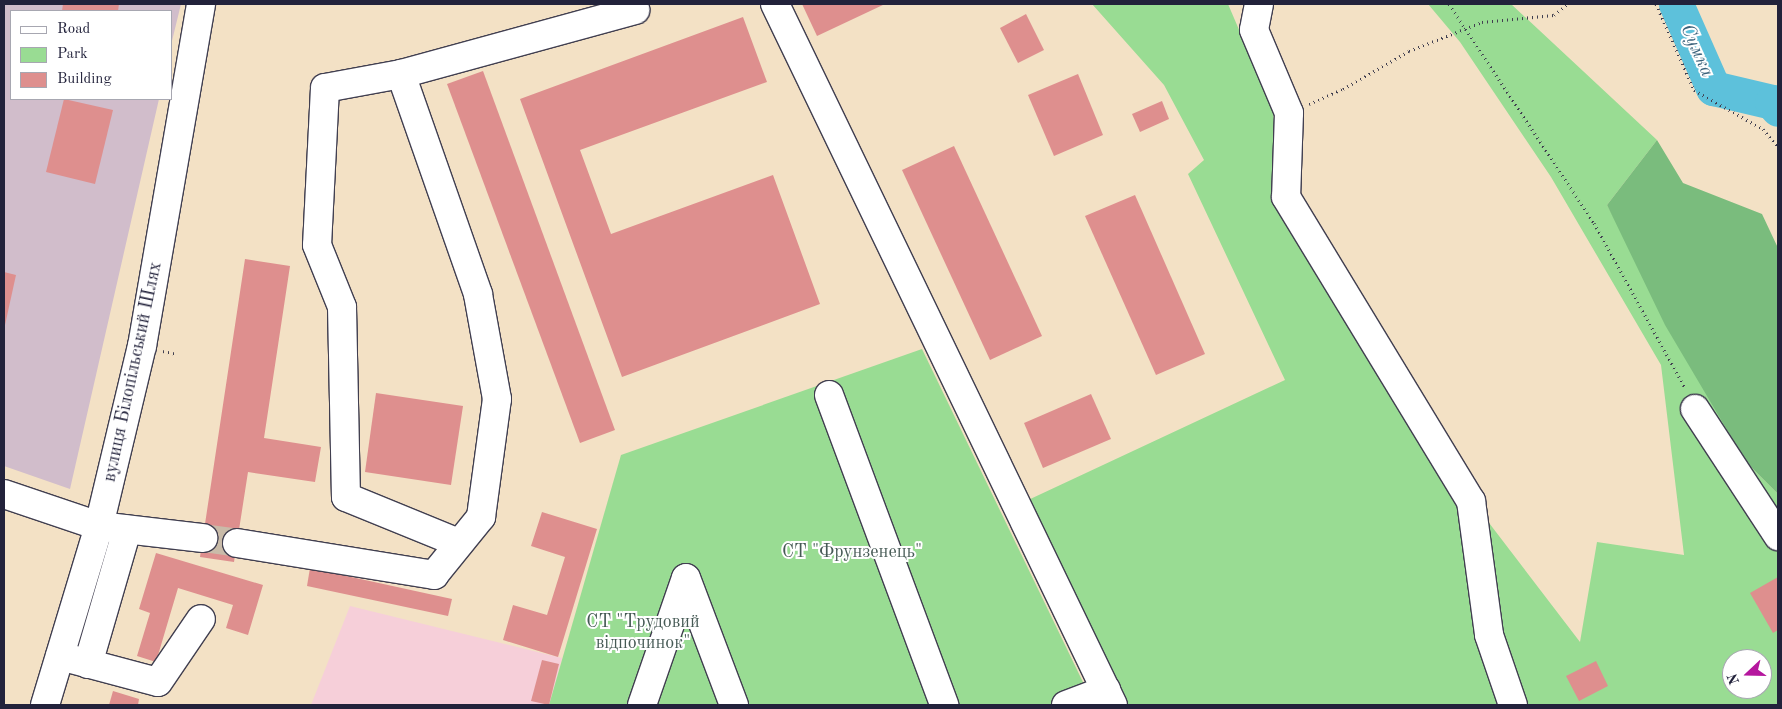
<!DOCTYPE html>
<html>
<head>
<meta charset="utf-8">
<style>
  body { margin:0 }
  #map { position:relative; width:1782px; height:709px; overflow:hidden; background:#f3e1c5; font-family:"Old Standard TT",serif }
  div>[style] { position:absolute }
  .built>* { inset:0; background:#f6cfd9 }
  .industrial>* { inset:0; background:#d1bdcb }
  .green>* { inset:0; background:#99dc93 }
  .forest>* { inset:0; background:#7abc7d }
  .river>* { height:35px; margin:-17.5px; padding:0 17.5px; transform-origin:17.5px; border-radius:17.5px; background:#5dc1db }
  .building>* { inset:0; background:#de8f8e }
  .minor-tunnel>* { height:28px; margin-top:-14px; transform-origin:0; background:repeating-linear-gradient(90deg,#c9bba9 0 28px,transparent 0 42px) }
  .path>* { height:3px; margin-top:-1.5px; transform-origin:0; background:repeating-linear-gradient(90deg,#413f50 0 1px,transparent 0 5px) }
  .roads { filter:drop-shadow(1px 0 #413f50) drop-shadow(-1px 0 #413f50) drop-shadow(0 1px #413f50) drop-shadow(0 -1px #413f50) }
  .minor>* { height:28px; margin:-14px; padding:0 14px; transform-origin:14px; border-radius:14px; background:#fff }
  .major>* { height:28px; margin:-14px; padding:0 14px; transform-origin:14px; border-radius:14px; background:#fff }
  span { translate:-50% -50%; white-space:nowrap; text-align:center; line-height:1.15; -webkit-text-stroke:4px #fff; paint-order:stroke }
  .street-label { font-size:18px; color:#22223b }
  .park-label { font-size:18px; color:#465a55 }
  .water-label { font-size:19px; color:#3a627b; font-style:italic }
  .frame { position:absolute; inset:0; border:5px solid #22223b; pointer-events:none }
  .legend { position:absolute; left:10px; top:10px; width:162px; height:90px; box-sizing:border-box; background:#fff; border:1px solid #a7a7b1; margin:0; padding:6px 9px; list-style:none; font-size:15px; color:#22223b }
  .legend li { display:flex; align-items:center; gap:10px; height:25px }
  .legend b { width:25px; border:1px solid #a7a7b1 }
  .north { position:absolute; left:1722px; top:649px; width:50px; height:50px; box-sizing:border-box; background:#fff; border:1px solid #a7a7b1; border-radius:50%; rotate:249deg; font-size:14px; font-weight:700; line-height:20px; text-align:center; color:#22223b }
  .north::after { content:''; display:block; margin:auto; width:18px; height:22px; background:#b5179e; clip-path:polygon(50% 0,100% 100%,50% 72%,0 100%) }
</style>
</head>
<body>
<div id="map">
  <div class="built">
    <div style="clip-path:polygon(350px 606px,562px 658px,549px 705px,311px 705px)"></div>
  </div>
  <div class="industrial">
    <div style="clip-path:polygon(4px 4px,181px 4px,171px 45px,171px 11px,11px 11px,11px 99px,159px 99px,70px 489px,4px 466px)"></div>
  </div>
  <div class="green">
    <div style="clip-path:polygon(evenodd,1092px 4px,1228px 4px,1273px 109px,1280px 199px,1470px 498px,1580px 642px,1597px 542px,1684px 555px,1661px 365px,1551px 177px,1460px 42px,1428px 4px,1511px 4px,1657px 140px,1607px 205px,1746px 462px,1778px 494px,1778px 705px,1124px 705px,1026px 501px,1285px 380px,1188px 174px,1204px 160px,1164px 85px,1092px 4px,1732px 659px,1762px 659px,1762px 689px,1732px 689px,1732px 659px)"></div>
    <div style="clip-path:polygon(922px 349px,1094px 705px,549px 705px,621px 455px)"></div>
  </div>
  <div class="forest">
    <div style="clip-path:polygon(1657px 140px,1683px 183px,1762px 214px,1778px 248px,1778px 494px,1746px 462px,1665px 325px,1607px 205px)"></div>
  </div>
  <div class="river">
    <div style="left:1676px;top:4px;width:92px;rotate:66.2deg"></div>
    <div style="left:1713px;top:88px;width:61px;rotate:13.3deg"></div>
    <div style="left:1772px;top:102px;width:9px;rotate:49deg"></div>
  </div>
  <div class="building">
    <div style="clip-path:polygon(63px 4px,119px 4px,118px 11px,62px 11px)"></div>
    <div style="clip-path:polygon(802px 4px,885px 4px,817px 36px)"></div>
    <div style="clip-path:polygon(1026px 14px,1044px 50px,1018px 63px,1000px 28px)"></div>
    <div style="clip-path:polygon(743px 17px,767px 82px,580px 150px,611px 234px,773px 175px,820px 304px,622px 377px,520px 99px)"></div>
    <div style="clip-path:polygon(483px 71px,615px 430px,580px 443px,447px 84px)"></div>
    <div style="clip-path:polygon(1078px 74px,1103px 135px,1054px 156px,1028px 95px)"></div>
    <div style="clip-path:polygon(64px 99px,113px 110px,95px 184px,46px 172px)"></div>
    <div style="clip-path:polygon(1162px 101px,1169px 119px,1140px 132px,1132px 114px)"></div>
    <div style="clip-path:polygon(954px 146px,1042px 336px,990px 360px,902px 170px)"></div>
    <div style="clip-path:polygon(1135px 195px,1205px 354px,1156px 375px,1085px 216px)"></div>
    <div style="clip-path:polygon(245px 259px,290px 266px,264px 438px,321px 447px,315px 482px,248px 472px,234px 562px,200px 557px)"></div>
    <div style="clip-path:polygon(4px 272px,16px 275px,5px 325px,4px 324px)"></div>
    <div style="clip-path:polygon(376px 393px,463px 406px,451px 485px,365px 472px)"></div>
    <div style="clip-path:polygon(1091px 394px,1111px 439px,1043px 468px,1024px 423px)"></div>
    <div style="clip-path:polygon(542px 512px,597px 529px,558px 657px,503px 640px,513px 605px,547px 615px,565px 557px,531px 546px)"></div>
    <div style="clip-path:polygon(156px 553px,263px 585px,248px 635px,226px 628px,233px 605px,178px 588px,156px 662px,137px 656px,150px 613px,139px 609px)"></div>
    <div style="clip-path:polygon(310px 568px,452px 599px,448px 616px,307px 586px)"></div>
    <div style="clip-path:polygon(1778px 577px,1778px 630px,1773px 633px,1750px 593px)"></div>
    <div style="clip-path:polygon(542px 660px,559px 664px,549px 705px,531px 701px)"></div>
    <div style="clip-path:polygon(1596px 661px,1608px 686px,1579px 701px,1566px 676px)"></div>
    <div style="clip-path:polygon(113px 691px,139px 699px,138px 705px,109px 705px)"></div>
  </div>
  <div class="minor-tunnel">
    <div style="left:203px;top:538px;width:34px;rotate:8deg"></div>
  </div>
  <div class="path">
    <div style="left:1449px;top:4px;width:263px;rotate:56.5deg"></div>
    <div style="left:1594px;top:223px;width:188px;rotate:61.1deg"></div>
    <div style="left:1656px;top:4px;width:94px;rotate:66.2deg"></div>
    <div style="left:1694px;top:90px;width:79px;rotate:29.5deg"></div>
    <div style="left:1763px;top:129px;width:23px;rotate:50deg"></div>
    <div style="left:1309px;top:104px;width:37px;rotate:-24deg"></div>
    <div style="left:1343px;top:89px;width:76px;rotate:-29.9deg"></div>
    <div style="left:1409px;top:51px;width:79px;rotate:-21.7deg"></div>
    <div style="left:1482px;top:22px;width:72px;rotate:-5.6deg"></div>
    <div style="left:1554px;top:15px;width:18px;rotate:-38deg"></div>
    <div style="left:163px;top:351px;width:14px;rotate:12deg"></div>
  </div>
  <div class="roads">
    <div class="minor">
      <div style="left:775px;top:4px;width:778px;rotate:64.26deg"></div>
      <div style="left:1259px;top:4px;width:26px;rotate:101deg"></div>
      <div style="left:1254px;top:30px;width:90px;rotate:67.1deg"></div>
      <div style="left:1289px;top:113px;width:84px;rotate:92deg"></div>
      <div style="left:1286px;top:197px;width:356px;rotate:58.7deg"></div>
      <div style="left:1471px;top:501px;width:135px;rotate:82.3deg"></div>
      <div style="left:1489px;top:635px;width:74px;rotate:71.1deg"></div>
      <div style="left:401px;top:74px;width:77px;rotate:169.6deg"></div>
      <div style="left:325px;top:88px;width:157px;rotate:92.9deg"></div>
      <div style="left:317px;top:245px;width:67px;rotate:68deg"></div>
      <div style="left:342px;top:307px;width:190px;rotate:88.8deg"></div>
      <div style="left:346px;top:497px;width:122px;rotate:22.2deg"></div>
      <div style="left:829px;top:395px;width:331px;rotate:69.6deg"></div>
      <div style="left:1695px;top:409px;width:152px;rotate:56.8deg"></div>
      <div style="left:4px;top:494px;width:100px;rotate:18.6deg"></div>
      <div style="left:99px;top:526px;width:105px;rotate:6.6deg"></div>
      <div style="left:237px;top:543px;width:200px;rotate:9.2deg"></div>
      <div style="left:434px;top:575px;width:75px;rotate:-51deg"></div>
      <div style="left:481px;top:517px;width:119px;rotate:-82.3deg"></div>
      <div style="left:497px;top:399px;width:107px;rotate:-100.3deg"></div>
      <div style="left:478px;top:294px;width:233px;rotate:-109.3deg"></div>
      <div style="left:401px;top:74px;width:243px;rotate:-15.3deg"></div>
      <div style="left:60px;top:656px;width:101px;rotate:14.9deg"></div>
      <div style="left:158px;top:682px;width:76px;rotate:-55.7deg"></div>
      <div style="left:88px;top:664px;width:140px;rotate:-73.8deg"></div>
      <div style="left:642px;top:705px;width:134px;rotate:-70.9deg"></div>
      <div style="left:686px;top:578px;width:136px;rotate:69.3deg"></div>
      <div style="left:1066px;top:705px;width:43px;rotate:-20.6deg"></div>
    </div>
    <div class="major">
      <div style="left:45px;top:705px;width:187px;rotate:-73.2deg"></div>
      <div style="left:99px;top:526px;width:185px;rotate:-76.6deg"></div>
      <div style="left:142px;top:346px;width:347px;rotate:-80.2deg"></div>
    </div>
  </div>
  <div class="street-label">
    <span style="left:133px;top:372px;rotate:-78deg">вулиця Білопільський Шлях</span>
  </div>
  <div class="park-label">
    <span style="left:852px;top:552px">СТ "Фрунзенець"</span>
    <span style="left:643px;top:633px">СТ "Трудовий<br>відпочинок"</span>
  </div>
  <div class="water-label">
    <span style="left:1696px;top:51px;rotate:66deg">Сумка</span>
  </div>
  <div class="frame"></div>
  <ul class="legend">
  <li><b style="height:6px;background:#fff"></b>Road</li>
  <li><b style="height:14px;background:#99dc93"></b>Park</li>
  <li><b style="height:14px;background:#de8f8e"></b>Building</li>
  </ul>
  <div class="north">N</div>
</div>
</body>
</html>
